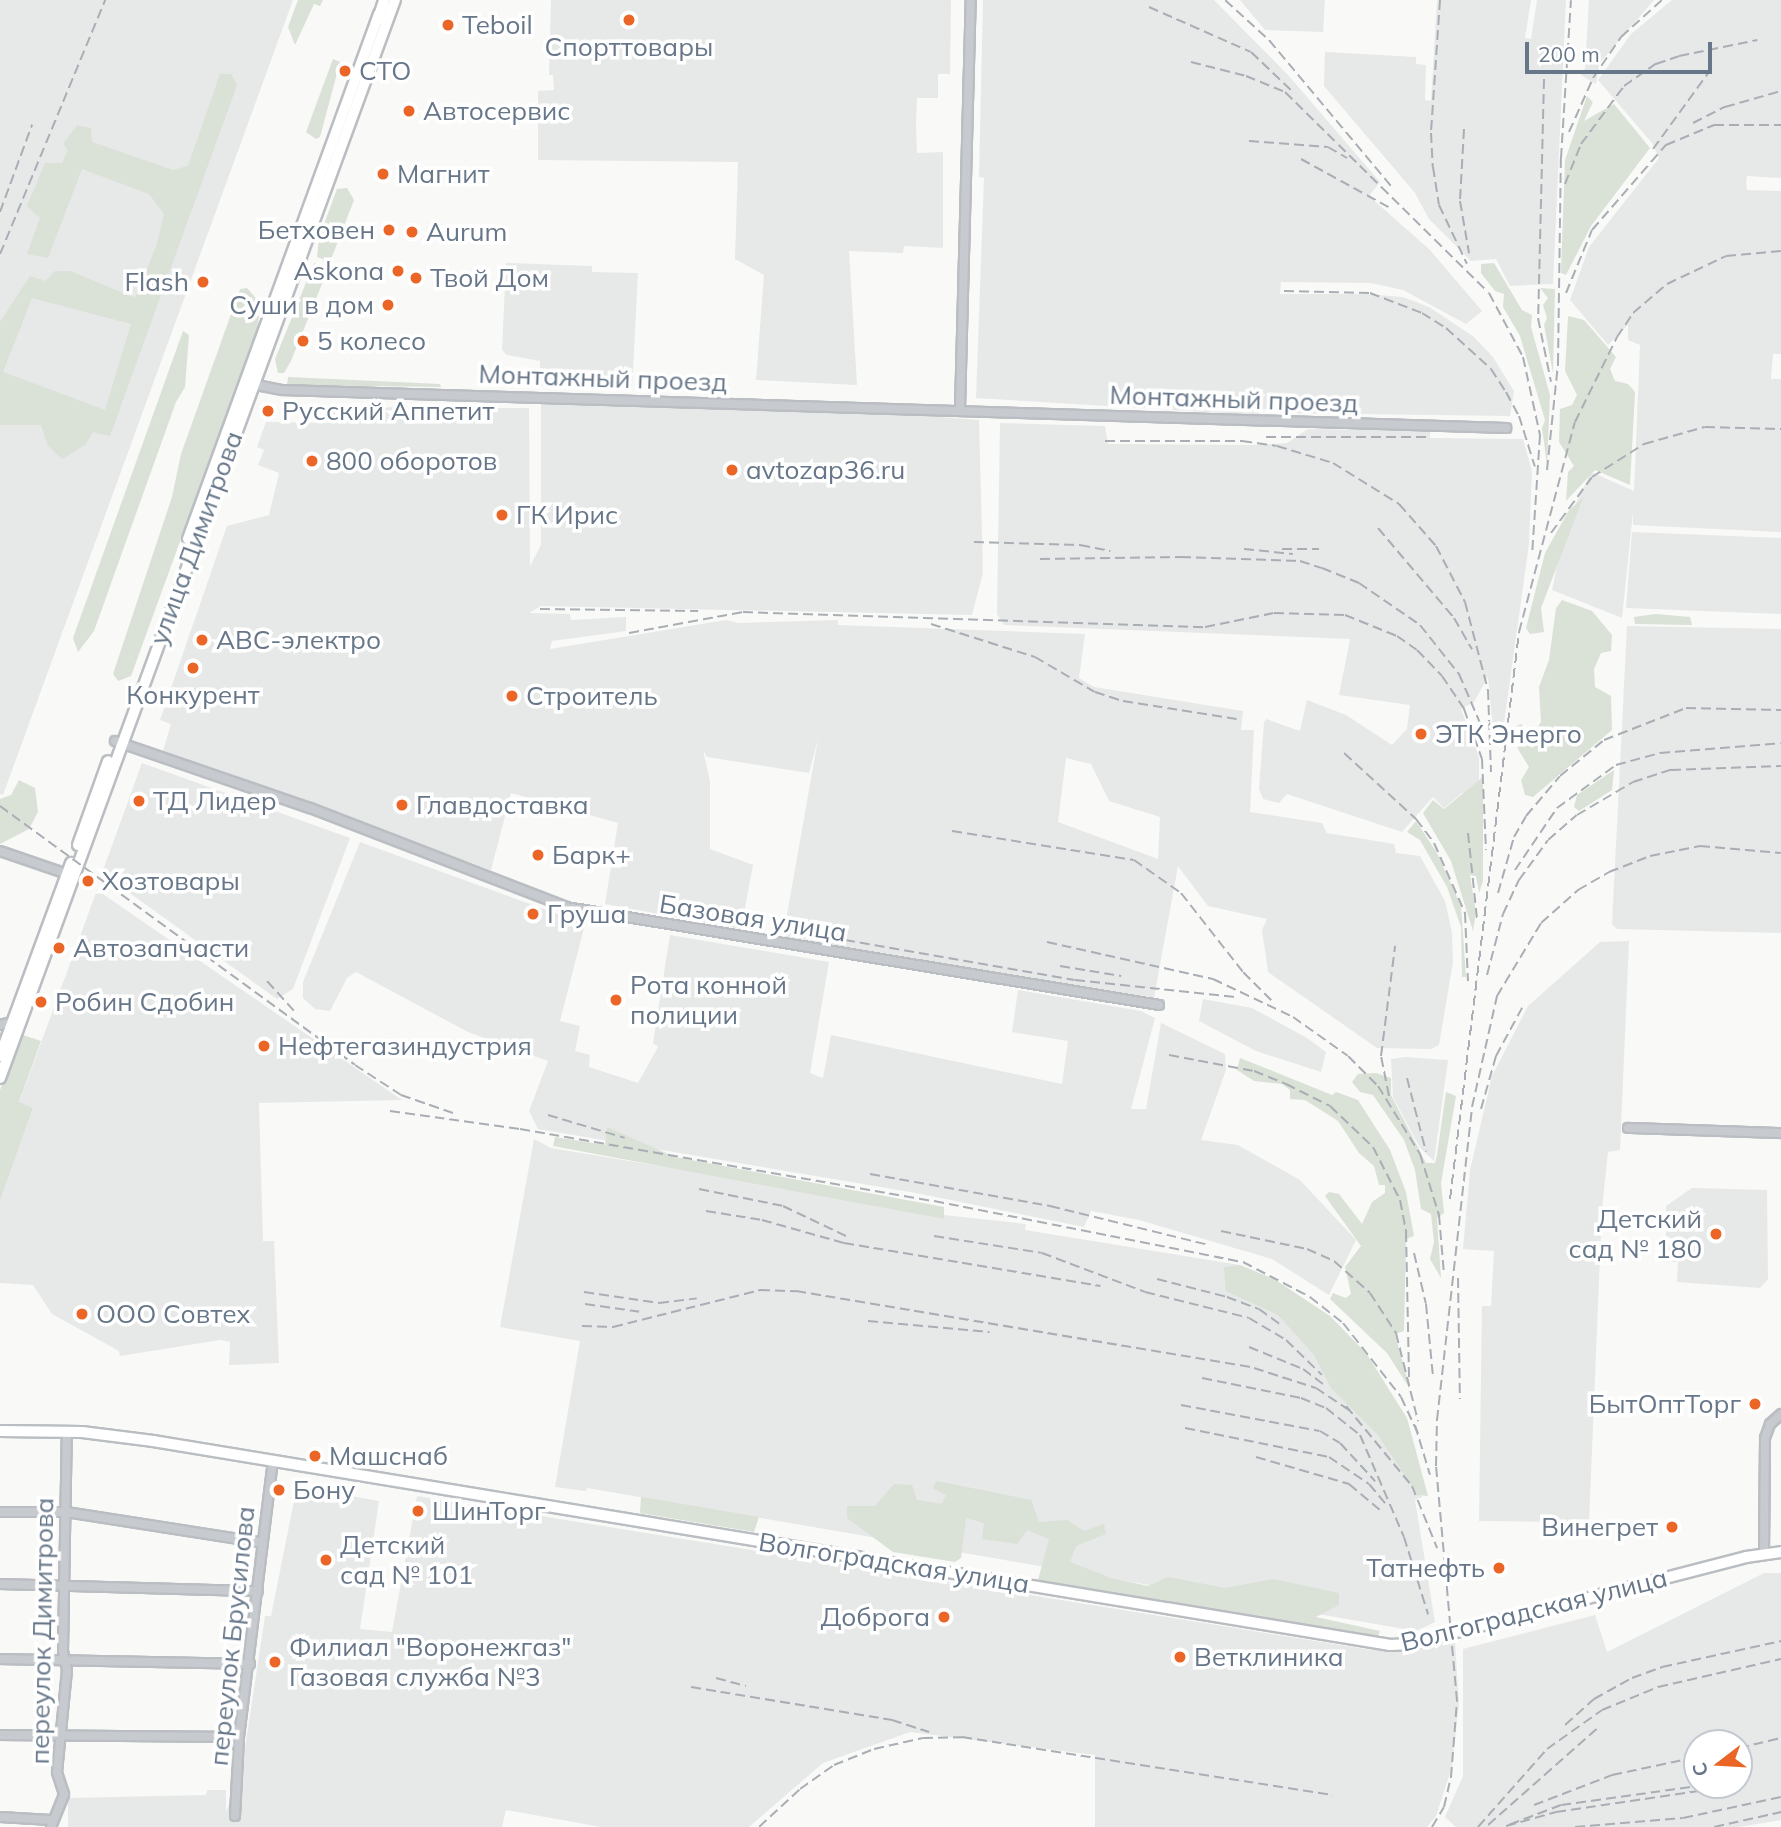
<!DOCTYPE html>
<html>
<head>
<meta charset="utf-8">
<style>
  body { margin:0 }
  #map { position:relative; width:1781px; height:1827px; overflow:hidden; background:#f9f9f7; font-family:Mulish,sans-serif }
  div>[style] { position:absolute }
  .built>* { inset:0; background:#e7e8e8 }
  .green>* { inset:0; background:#dae1d7 }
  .roads { filter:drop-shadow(2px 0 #babec2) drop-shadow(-2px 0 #babec2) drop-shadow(0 2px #babec2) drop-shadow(0 -2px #babec2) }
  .minor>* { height:8px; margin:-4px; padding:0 4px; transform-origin:4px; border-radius:4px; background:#c7cace }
  .major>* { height:10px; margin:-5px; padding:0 5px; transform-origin:5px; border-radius:5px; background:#fff }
  .highway>* { height:10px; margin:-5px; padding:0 5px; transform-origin:5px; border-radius:5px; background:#fff }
  .rail>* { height:2px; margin-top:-1px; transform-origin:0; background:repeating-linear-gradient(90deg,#a9aeb5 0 10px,transparent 0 15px) }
  .dots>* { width:19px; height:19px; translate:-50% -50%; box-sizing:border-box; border:4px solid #fff; border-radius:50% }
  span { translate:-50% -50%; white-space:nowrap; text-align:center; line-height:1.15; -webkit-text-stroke:7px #fff; paint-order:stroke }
  .poi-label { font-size:26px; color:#677789 }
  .left { translate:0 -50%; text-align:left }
  .right { translate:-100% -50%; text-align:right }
  .street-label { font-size:26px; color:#677789 }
  .north { position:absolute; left:1683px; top:1729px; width:70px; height:70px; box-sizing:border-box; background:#fff; border:2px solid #c2c9d0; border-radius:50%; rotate:253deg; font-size:19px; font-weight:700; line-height:28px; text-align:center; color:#677789 }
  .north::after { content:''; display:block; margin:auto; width:24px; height:32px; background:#ea6526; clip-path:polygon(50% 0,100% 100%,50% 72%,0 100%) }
  .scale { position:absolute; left:1525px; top:42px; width:187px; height:32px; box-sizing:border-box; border:4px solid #677789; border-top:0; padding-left:9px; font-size:21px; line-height:24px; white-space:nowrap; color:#677789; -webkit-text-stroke:5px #fff; paint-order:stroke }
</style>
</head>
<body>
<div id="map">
  <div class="built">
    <div style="clip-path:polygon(0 0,293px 0,3px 795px,0 794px)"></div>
    <div style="clip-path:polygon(551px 0,951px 0,950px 74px,938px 74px,938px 98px,917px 98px,916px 124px,917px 153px,943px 152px,943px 248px,904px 246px,903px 253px,849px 251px,857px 385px,756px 380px,764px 275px,735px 259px,738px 162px,538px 160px,538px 91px,554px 90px,553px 75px,549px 75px)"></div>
    <div style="clip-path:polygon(983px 0,1214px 0,1289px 76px,1380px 182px,1369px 196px,1430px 250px,1482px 311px,1466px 324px,1403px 290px,1371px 283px,1281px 282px,1280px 294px,1365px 294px,1403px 297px,1429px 307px,1474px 337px,1493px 357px,1514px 391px,1510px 416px,1278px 413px,1278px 409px,1263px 409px,1257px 415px,976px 398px,984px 178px,979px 177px)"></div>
    <div style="clip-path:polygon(1240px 0,1325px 0,1323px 32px,1265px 30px)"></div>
    <div style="clip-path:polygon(1437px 0,1531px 0,1525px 38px,1531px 39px,1537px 0,1566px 0,1553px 284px,1510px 286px,1496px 259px,1471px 261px,1429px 219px,1415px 193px,1324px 86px,1325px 52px,1416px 57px,1416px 64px,1426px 65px,1425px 100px,1431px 101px)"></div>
    <div style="clip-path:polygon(1589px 0,1654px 0,1599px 64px,1596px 84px,1581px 75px,1585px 68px)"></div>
    <div style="clip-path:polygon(1672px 0,1781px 0,1781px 178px,1747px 176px,1746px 183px,1747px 190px,1781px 191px,1781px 354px,1773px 354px,1771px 379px,1781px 379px,1781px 532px,1633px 525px,1633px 512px,1622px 618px,1552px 590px,1565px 526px,1591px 472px,1634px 491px,1640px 345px,1628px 340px,1628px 325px,1608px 345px,1570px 300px,1589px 247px,1659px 158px,1652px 143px,1598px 80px,1631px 34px)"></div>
    <div style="clip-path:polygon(506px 263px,592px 266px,592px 272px,638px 273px,632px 389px,540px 386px,540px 361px,507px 355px,502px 350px)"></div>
    <div style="clip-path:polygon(evenodd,541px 402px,853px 410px,979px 420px,983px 573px,972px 615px,541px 606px,529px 613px,570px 614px,571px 620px,626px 617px,626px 631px,552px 641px,550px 649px,726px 620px,738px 623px,838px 620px,838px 625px,1085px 634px,1079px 678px,1094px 687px,1243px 711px,1241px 730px,1254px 730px,1250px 812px,1322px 823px,1327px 833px,1394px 844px,1396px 853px,1420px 856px,1445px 901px,1452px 933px,1453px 962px,1439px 1045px,1431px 1049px,1377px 1048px,1268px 972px,1262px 930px,1267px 919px,1208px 906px,1178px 866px,1154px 998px,783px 937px,818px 739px,809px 773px,707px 757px,703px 750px,710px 781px,710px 849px,753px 865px,741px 929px,605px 904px,618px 823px,511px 793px,491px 870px,163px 751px,171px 724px,160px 720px,227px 526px,269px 515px,279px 473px,258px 465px,264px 450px,257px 447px,266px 422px,330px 423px,329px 407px,529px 408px,530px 566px,541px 545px,541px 402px,1066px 758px,1091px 764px,1109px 801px,1160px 817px,1158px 859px,1058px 822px,1066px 758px)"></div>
    <div style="clip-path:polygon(1000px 423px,1105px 426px,1108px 444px,1251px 445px,1287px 443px,1308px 429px,1430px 431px,1430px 438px,1523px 439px,1532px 471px,1529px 544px,1504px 723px,1493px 728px,1488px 677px,1474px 702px,1461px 709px,1479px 757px,1479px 793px,1462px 793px,1444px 808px,1433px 797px,1402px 832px,1287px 794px,1279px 803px,1263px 799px,1259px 789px,1264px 723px,1266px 719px,1300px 731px,1307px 700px,1346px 715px,1392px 745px,1407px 729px,1410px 705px,1339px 695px,1350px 639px,1004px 625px,997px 614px)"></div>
    <div style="clip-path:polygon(1632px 532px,1781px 538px,1781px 614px,1626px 608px)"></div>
    <div style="clip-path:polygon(1627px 626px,1781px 629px,1781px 933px,1617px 929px,1612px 924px)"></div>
    <div style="clip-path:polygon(142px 763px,350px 838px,293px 989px,277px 999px,102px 873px)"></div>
    <div style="clip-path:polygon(360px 842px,585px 924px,560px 1021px,580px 1026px,575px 1051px,590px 1055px,589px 1067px,638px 1083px,658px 1047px,653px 1043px,670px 935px,829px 962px,810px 1073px,823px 1078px,831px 1035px,1062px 1084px,1068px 1041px,1012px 1032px,1018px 990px,1141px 1011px,1155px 1018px,1131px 1109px,1146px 1109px,1161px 1023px,1225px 1054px,1226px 1070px,1201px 1140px,1238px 1145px,1300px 1180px,1356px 1240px,1329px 1295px,1272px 1259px,1139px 1220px,1091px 1211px,1084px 1227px,916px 1193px,538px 1129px,529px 1111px,548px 1061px,468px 1032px,356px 972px,347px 978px,330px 1011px,315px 1009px,303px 998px,303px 982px)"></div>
    <div style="clip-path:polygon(97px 890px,402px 1100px,259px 1103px,263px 1241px,274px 1241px,279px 1363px,229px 1365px,230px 1342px,220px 1340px,120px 1356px,119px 1351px,52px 1314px,33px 1285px,0 1283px,0 1201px,33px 1108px,19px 1103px)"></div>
    <div style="clip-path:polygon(1629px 941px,1620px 1150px,1608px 1152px,1602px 1209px,1589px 1522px,1479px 1521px,1482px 1306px,1491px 1306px,1494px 1251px,1463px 1249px,1470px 1170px,1492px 1076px,1528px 1006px,1600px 942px)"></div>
    <div style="clip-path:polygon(1203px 999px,1252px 1008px,1307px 1038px,1326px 1052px,1321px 1072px,1256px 1051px,1199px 1021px)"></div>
    <div style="clip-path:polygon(1405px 1057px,1448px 1060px,1434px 1161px,1420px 1148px,1393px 1097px,1391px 1059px)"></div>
    <div style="clip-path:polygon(534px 1139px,551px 1148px,809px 1191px,943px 1219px,944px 1215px,1026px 1224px,1025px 1230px,1240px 1265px,1408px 1431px,1422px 1497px,1415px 1500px,1435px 1622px,1416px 1631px,587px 1488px,586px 1491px,555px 1487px,580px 1341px,500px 1327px)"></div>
    <div style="clip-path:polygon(1692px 1188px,1767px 1190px,1768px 1279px,1760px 1288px,1677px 1282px,1678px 1262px,1666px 1262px,1666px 1206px)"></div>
    <div style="clip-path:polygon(297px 1486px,379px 1501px,360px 1629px,392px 1632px,417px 1496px,1371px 1650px,1413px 1650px,1455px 1642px,1459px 1704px,1452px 1767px,1436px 1816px,1427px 1827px,1095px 1827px,1095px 1755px,910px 1732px,823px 1763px,749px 1827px,601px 1827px,506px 1810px,502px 1827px,68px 1827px,68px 1798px,206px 1795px,207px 1790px,226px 1790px,226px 1811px,240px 1781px,265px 1616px,271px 1616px)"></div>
    <div style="clip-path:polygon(evenodd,1764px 1573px,1781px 1573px,1781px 1820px,1739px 1827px,1456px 1827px,1445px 1817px,1463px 1776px,1463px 1649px,1595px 1615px,1607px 1652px,1764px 1573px,1697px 1743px,1739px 1743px,1739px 1785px,1697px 1785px,1697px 1743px)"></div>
  </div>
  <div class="green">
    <div style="clip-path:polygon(298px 0,323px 0,320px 6px,314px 4px,295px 45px,288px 27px)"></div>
    <div style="clip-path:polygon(333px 59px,340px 62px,320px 137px,316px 139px,306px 132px)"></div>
    <div style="clip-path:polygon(evenodd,220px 74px,231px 74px,237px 85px,110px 436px,93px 432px,85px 445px,62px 459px,48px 446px,41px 425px,0 425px,0 322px,30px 276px,45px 281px,55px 271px,70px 271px,135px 298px,157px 244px,164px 214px,149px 194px,82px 169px,48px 258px,27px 254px,40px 218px,27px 206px,45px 163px,62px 163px,68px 150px,63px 144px,77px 125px,91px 128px,92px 142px,173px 170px,188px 166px,220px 74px,32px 298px,131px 324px,105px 410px,3px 372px,32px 298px)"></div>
    <div style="clip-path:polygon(1587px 96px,1593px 102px,1584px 121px,1614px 104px,1650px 148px,1591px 226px,1566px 275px,1561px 273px,1565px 160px)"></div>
    <div style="clip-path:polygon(347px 188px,354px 200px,330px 262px,317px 257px,319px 238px,337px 189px)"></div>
    <div style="clip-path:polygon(314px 263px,328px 269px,291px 361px,284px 373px,278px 373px,275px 359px)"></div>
    <div style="clip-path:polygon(1494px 263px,1522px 310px,1532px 315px,1531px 327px,1550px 395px,1547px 465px,1542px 428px,1545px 420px,1520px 336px,1503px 307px,1504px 294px,1495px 291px,1481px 273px,1481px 264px)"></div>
    <div style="clip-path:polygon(247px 288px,261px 304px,257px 330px,131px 676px,118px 681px,113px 674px,172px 497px,181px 454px,240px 289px)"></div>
    <div style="clip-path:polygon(1540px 288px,1555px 289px,1553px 373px,1544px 325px,1547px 318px,1543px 305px,1548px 298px)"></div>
    <div style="clip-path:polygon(1568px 316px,1584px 320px,1616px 357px,1610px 369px,1615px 381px,1628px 384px,1635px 392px,1630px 485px,1595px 470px,1566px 501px,1568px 472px,1574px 466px,1559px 442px,1560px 409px,1572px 405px,1577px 395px,1565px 371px)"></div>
    <div style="clip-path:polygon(183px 331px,189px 335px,185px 387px,176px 402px,94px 631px,78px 652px,73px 638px)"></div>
    <div style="clip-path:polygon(288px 377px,440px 384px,441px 387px,287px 385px)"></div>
    <div style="clip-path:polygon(1583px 498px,1541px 608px,1544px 632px,1530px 634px,1526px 628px,1545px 553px,1569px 510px)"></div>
    <div style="clip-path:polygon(1562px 600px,1592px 611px,1612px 635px,1611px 651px,1601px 653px,1594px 669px,1595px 687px,1611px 696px,1612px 730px,1533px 797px,1525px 795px,1521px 780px,1529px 767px,1518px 749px,1516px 726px,1522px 724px,1526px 745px,1533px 748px,1532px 735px,1541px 722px,1539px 687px,1549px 660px,1556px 608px)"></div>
    <div style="clip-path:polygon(1656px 614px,1690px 617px,1692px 625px,1635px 624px,1634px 617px)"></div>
    <div style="clip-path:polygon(1614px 770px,1612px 790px,1579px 811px,1574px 807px,1577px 795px)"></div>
    <div style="clip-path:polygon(1483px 777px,1483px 881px,1479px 893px,1476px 876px,1470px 875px,1476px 913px,1473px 931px,1451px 861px,1423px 813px,1433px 800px,1444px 809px)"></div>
    <div style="clip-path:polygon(19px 780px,35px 788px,38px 812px,29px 829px,0 844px,0 799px,11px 795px)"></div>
    <div style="clip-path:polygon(1416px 821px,1437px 853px,1461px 906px,1466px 977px,1462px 977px,1461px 927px,1447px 887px,1420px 840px,1407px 832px)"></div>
    <div style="clip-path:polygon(20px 1034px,41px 1041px,19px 1102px,33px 1108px,0 1201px,0 1090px)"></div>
    <div style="clip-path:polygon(1240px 1058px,1332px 1095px,1336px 1092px,1358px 1100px,1390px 1150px,1406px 1192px,1414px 1236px,1406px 1239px,1404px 1331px,1395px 1334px,1410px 1389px,1387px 1353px,1330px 1299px,1333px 1293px,1346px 1298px,1351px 1294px,1345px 1267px,1361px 1246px,1325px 1196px,1329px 1192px,1339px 1194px,1362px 1224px,1372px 1202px,1385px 1193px,1385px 1185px,1379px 1185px,1374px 1166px,1359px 1153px,1338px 1121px,1305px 1100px,1290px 1099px,1290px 1090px,1282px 1084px,1254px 1081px,1237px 1070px)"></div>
    <div style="clip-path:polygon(1376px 1073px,1391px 1078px,1391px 1095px,1426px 1163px,1435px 1163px,1437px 1155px,1446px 1092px,1456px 1096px,1441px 1183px,1444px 1213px,1437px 1218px,1441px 1278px,1430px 1259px,1434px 1242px,1431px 1214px,1421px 1209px,1415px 1170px,1404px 1140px,1373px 1095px,1360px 1092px,1352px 1082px,1358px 1074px)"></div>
    <div style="clip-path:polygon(607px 1127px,675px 1157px,944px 1207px,944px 1219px,553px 1146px,555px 1137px,605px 1145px)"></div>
    <div style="clip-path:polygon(1240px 1265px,1274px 1279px,1330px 1316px,1366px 1353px,1407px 1418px,1428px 1496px,1418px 1495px,1377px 1434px,1331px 1388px,1314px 1355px,1278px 1315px,1226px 1291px,1224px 1267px)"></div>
    <div style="clip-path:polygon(937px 1481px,1031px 1500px,1039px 1522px,1067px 1520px,1084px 1531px,1104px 1524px,1106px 1534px,1076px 1546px,1070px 1562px,1111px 1578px,1148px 1586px,1168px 1577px,1225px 1588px,1273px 1579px,1339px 1593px,1339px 1605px,1316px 1617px,1380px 1631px,1378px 1636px,1279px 1621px,1038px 1580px,1049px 1539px,1027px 1530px,1017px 1544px,982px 1539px,984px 1523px,966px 1518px,961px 1558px,955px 1562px,893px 1552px,847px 1518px,847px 1506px,875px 1506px,894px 1484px,912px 1485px,917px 1500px,942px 1504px,946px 1495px,933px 1488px)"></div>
    <div style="clip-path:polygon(641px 1497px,654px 1499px,759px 1517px,754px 1532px,640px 1513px)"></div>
  </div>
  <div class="roads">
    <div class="minor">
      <div style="left:251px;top:384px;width:32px;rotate:11deg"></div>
      <div style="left:282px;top:390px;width:1225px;rotate:1.78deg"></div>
      <div style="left:960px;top:409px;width:409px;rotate:-88.5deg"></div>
      <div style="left:115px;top:741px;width:206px;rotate:19deg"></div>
      <div style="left:310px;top:808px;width:274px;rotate:21.1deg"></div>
      <div style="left:566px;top:907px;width:601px;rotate:9.38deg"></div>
      <div style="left:0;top:851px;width:71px;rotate:18.9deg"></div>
      <div style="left:0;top:1025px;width:12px;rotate:-14deg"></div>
      <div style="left:1628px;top:1128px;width:153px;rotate:1.9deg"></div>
      <div style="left:0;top:1512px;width:66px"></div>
      <div style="left:66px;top:1512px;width:199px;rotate:8.9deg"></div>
      <div style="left:1764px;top:1554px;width:116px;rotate:-89.5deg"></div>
      <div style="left:1765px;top:1438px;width:15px;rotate:-70deg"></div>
      <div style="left:1770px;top:1424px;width:15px;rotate:-42deg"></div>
      <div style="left:0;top:1584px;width:258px;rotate:1.6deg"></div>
      <div style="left:0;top:1659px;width:250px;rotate:1.1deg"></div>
      <div style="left:0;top:1735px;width:239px;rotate:0.5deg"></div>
      <div style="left:235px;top:1816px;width:79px;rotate:-87.1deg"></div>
      <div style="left:239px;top:1737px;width:278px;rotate:-83deg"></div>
      <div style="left:0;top:1817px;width:51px;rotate:3.4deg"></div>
      <div style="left:51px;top:1827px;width:35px;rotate:-68deg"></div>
      <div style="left:64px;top:1794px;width:23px;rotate:-108deg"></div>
      <div style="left:57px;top:1772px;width:102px;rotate:-84.4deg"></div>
      <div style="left:67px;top:1670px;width:19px;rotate:-102deg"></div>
      <div style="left:63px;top:1651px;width:220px;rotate:-89deg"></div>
    </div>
    <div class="major">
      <div style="left:188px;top:539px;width:559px;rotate:-70.01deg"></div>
      <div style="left:78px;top:845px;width:89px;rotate:-70.3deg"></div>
      <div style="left:0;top:1056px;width:206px;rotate:-69.8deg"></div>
      <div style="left:0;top:1078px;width:1148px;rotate:-69.88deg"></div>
      <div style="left:0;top:1431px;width:82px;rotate:0.7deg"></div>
      <div style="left:82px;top:1432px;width:72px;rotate:7.2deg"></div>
      <div style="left:153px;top:1441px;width:1254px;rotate:9.36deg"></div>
      <div style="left:1390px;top:1645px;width:20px;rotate:-3deg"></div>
      <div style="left:1410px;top:1644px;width:347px;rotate:-14.5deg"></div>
      <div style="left:1746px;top:1557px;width:35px;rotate:-8deg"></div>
    </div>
    <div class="highway">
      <div style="left:378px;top:19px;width:20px;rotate:-72deg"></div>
    </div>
  </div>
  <div class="rail">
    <div style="left:1225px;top:0;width:59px;rotate:42.3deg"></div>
    <div style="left:1269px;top:40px;width:192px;rotate:50.1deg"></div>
    <div style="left:1440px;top:0;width:133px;rotate:93.9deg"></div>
    <div style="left:1431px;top:133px;width:34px;rotate:87deg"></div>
    <div style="left:1433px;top:167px;width:38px;rotate:81deg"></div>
    <div style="left:1439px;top:205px;width:65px;rotate:64.6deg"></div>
    <div style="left:1149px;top:7px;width:111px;rotate:23.8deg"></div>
    <div style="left:1251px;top:52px;width:59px;rotate:43.6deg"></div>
    <div style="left:1191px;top:62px;width:57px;rotate:14.3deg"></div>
    <div style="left:1246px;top:76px;width:42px;rotate:22.3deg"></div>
    <div style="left:1285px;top:92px;width:286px;rotate:44.6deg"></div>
    <div style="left:1489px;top:293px;width:72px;rotate:62deg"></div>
    <div style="left:1523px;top:357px;width:80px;rotate:77.7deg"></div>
    <div style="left:1540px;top:435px;width:119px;rotate:93.8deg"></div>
    <div style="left:1544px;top:79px;width:239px;rotate:91.4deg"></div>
    <div style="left:1538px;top:318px;width:65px;rotate:78.5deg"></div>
    <div style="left:1693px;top:123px;width:36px;rotate:-27deg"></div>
    <div style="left:1725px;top:107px;width:58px;rotate:-15.9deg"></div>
    <div style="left:1464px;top:129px;width:72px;rotate:93.2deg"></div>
    <div style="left:1460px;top:201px;width:53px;rotate:80.2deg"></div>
    <div style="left:1569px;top:132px;width:59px;rotate:-66deg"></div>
    <div style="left:1593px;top:78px;width:50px;rotate:-55.7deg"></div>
    <div style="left:1621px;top:37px;width:55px;rotate:-42.1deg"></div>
    <div style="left:1249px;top:141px;width:79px;rotate:4.3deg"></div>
    <div style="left:1328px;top:147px;width:22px;rotate:30deg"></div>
    <div style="left:1653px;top:149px;width:95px;rotate:-54deg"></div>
    <div style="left:1301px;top:159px;width:102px;rotate:28.8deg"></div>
    <div style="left:1565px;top:184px;width:43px;rotate:-68.2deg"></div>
    <div style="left:1581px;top:144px;width:72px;rotate:-53.4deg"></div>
    <div style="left:1624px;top:86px;width:39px;rotate:-35deg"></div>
    <div style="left:1656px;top:64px;width:24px;rotate:-19deg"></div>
    <div style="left:1679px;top:56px;width:80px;rotate:-11.6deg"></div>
    <div style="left:0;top:212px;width:93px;rotate:-69.8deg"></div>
    <div style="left:0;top:254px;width:275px;rotate:-67.5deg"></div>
    <div style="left:1284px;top:291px;width:86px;rotate:1.3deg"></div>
    <div style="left:1370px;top:293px;width:56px;rotate:21deg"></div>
    <div style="left:1422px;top:313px;width:28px;rotate:32deg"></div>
    <div style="left:1446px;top:328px;width:61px;rotate:42.3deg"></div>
    <div style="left:1491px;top:369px;width:27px;rotate:57deg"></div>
    <div style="left:1506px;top:392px;width:27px;rotate:62deg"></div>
    <div style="left:1519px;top:416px;width:53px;rotate:72.6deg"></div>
    <div style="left:1566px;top:293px;width:68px;rotate:-67.6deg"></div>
    <div style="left:1592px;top:230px;width:113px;rotate:-49deg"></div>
    <div style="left:1666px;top:145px;width:52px;rotate:-22.6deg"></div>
    <div style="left:1714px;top:125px;width:67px"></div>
    <div style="left:1266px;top:437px;width:161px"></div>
    <div style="left:1105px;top:441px;width:137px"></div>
    <div style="left:1242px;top:441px;width:35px;rotate:8deg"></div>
    <div style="left:1277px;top:446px;width:59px;rotate:16.9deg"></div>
    <div style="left:1333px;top:463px;width:78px;rotate:31.8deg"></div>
    <div style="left:1399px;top:504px;width:56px;rotate:48.6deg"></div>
    <div style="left:1436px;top:546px;width:63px;rotate:62.6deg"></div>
    <div style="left:1465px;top:602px;width:91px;rotate:75.4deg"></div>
    <div style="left:1488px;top:690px;width:82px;rotate:87.9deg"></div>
    <div style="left:1547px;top:470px;width:108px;rotate:-84.1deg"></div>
    <div style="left:1558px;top:363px;width:205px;rotate:-89.2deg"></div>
    <div style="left:1561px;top:158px;width:158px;rotate:-86.4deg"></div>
    <div style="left:1378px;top:528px;width:118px;rotate:49.8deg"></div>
    <div style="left:1454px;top:618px;width:36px;rotate:60deg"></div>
    <div style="left:1551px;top:533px;width:69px;rotate:-53.8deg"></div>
    <div style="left:1592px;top:477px;width:62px;rotate:-32.4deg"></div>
    <div style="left:1644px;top:444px;width:63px;rotate:-15.6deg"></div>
    <div style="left:1705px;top:427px;width:76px;rotate:1.5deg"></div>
    <div style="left:974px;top:542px;width:106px;rotate:1.6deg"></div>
    <div style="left:1080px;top:545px;width:31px;rotate:11deg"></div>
    <div style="left:1244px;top:549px;width:49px;rotate:5.8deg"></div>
    <div style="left:1282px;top:549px;width:37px"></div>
    <div style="left:1040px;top:559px;width:141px;rotate:-0.8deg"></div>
    <div style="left:1181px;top:557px;width:119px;rotate:1.9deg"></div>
    <div style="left:1300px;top:561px;width:23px;rotate:18deg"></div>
    <div style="left:1322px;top:568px;width:40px;rotate:22deg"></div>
    <div style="left:1359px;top:583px;width:74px;rotate:34.5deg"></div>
    <div style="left:1420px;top:625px;width:63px;rotate:51.5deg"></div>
    <div style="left:1459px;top:674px;width:53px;rotate:66.8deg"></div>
    <div style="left:540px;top:609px;width:158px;rotate:0.7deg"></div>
    <div style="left:931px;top:624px;width:109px;rotate:17.6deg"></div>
    <div style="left:1035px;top:657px;width:69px;rotate:30.3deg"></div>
    <div style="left:1095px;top:692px;width:29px;rotate:18deg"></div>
    <div style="left:1123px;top:701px;width:115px;rotate:9deg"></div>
    <div style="left:629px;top:633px;width:116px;rotate:-10.4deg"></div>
    <div style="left:743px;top:612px;width:462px;rotate:1.9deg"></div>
    <div style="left:1205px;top:627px;width:70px;rotate:-11.5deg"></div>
    <div style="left:1274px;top:613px;width:71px;rotate:1.6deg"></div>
    <div style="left:1345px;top:615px;width:56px;rotate:22deg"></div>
    <div style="left:1397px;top:636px;width:24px;rotate:35deg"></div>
    <div style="left:1417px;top:650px;width:36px;rotate:46deg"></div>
    <div style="left:1442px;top:676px;width:40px;rotate:56deg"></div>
    <div style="left:1464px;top:709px;width:53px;rotate:70.2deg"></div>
    <div style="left:1482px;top:759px;width:91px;rotate:87.5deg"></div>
    <div style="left:1344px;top:753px;width:98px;rotate:42.5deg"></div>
    <div style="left:1416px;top:819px;width:30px;rotate:53deg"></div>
    <div style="left:1434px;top:843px;width:77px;rotate:66.1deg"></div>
    <div style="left:1465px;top:913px;width:68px;rotate:87.5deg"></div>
    <div style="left:0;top:806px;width:439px;rotate:36.1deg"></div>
    <div style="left:355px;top:1065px;width:55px;rotate:33.1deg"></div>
    <div style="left:401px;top:1095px;width:55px;rotate:19.1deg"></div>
    <div style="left:952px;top:831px;width:184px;rotate:9.1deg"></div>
    <div style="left:1134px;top:860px;width:57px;rotate:35.1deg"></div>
    <div style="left:1181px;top:893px;width:100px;rotate:51.9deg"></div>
    <div style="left:1243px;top:972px;width:40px;rotate:45deg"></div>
    <div style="left:1468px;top:833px;width:86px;rotate:84deg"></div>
    <div style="left:1515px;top:870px;width:75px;rotate:-55.9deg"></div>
    <div style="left:1557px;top:808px;width:73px;rotate:-36.1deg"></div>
    <div style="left:1616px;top:765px;width:46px;rotate:-15.3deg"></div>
    <div style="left:1660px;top:753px;width:121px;rotate:-4.7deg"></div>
    <div style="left:1498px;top:893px;width:58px;rotate:-74.1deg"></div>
    <div style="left:1514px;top:837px;width:24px;rotate:-60deg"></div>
    <div style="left:1526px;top:816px;width:52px;rotate:-49.6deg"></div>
    <div style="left:1560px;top:776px;width:57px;rotate:-39.3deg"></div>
    <div style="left:1604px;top:740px;width:88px;rotate:-21.3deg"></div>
    <div style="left:1686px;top:708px;width:95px;rotate:1.2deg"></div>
    <div style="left:845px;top:940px;width:233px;rotate:9.9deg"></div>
    <div style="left:1075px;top:980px;width:161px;rotate:6.1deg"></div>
    <div style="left:1047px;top:942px;width:170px;rotate:12.6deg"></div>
    <div style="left:1213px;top:979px;width:89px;rotate:25.4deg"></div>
    <div style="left:1293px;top:1017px;width:67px;rotate:35.3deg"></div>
    <div style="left:1348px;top:1056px;width:42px;rotate:45deg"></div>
    <div style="left:1378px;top:1086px;width:80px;rotate:58.3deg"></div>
    <div style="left:1420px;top:1154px;width:64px;rotate:72.7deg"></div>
    <div style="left:1439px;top:1215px;width:60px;rotate:85.2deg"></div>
    <div style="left:1060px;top:966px;width:62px;rotate:9.3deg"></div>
    <div style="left:1487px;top:975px;width:63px;rotate:-75.3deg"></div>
    <div style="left:1503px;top:914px;width:38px;rotate:-65deg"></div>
    <div style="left:1519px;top:880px;width:49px;rotate:-54.1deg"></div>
    <div style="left:1548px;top:840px;width:38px;rotate:-41deg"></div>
    <div style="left:1577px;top:815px;width:65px;rotate:-30.5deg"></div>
    <div style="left:1633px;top:782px;width:40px;rotate:-18deg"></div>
    <div style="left:1671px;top:770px;width:110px;rotate:-2.1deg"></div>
    <div style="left:267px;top:981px;width:42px;rotate:47.9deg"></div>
    <div style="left:1169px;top:1055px;width:86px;rotate:10.7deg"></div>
    <div style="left:1254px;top:1071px;width:35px;rotate:22deg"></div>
    <div style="left:1286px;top:1084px;width:49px;rotate:26.6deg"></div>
    <div style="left:1330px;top:1106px;width:59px;rotate:43.6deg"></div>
    <div style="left:1373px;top:1147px;width:59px;rotate:63deg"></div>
    <div style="left:1400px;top:1200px;width:33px;rotate:79deg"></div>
    <div style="left:1406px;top:1232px;width:145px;rotate:88.8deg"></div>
    <div style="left:1407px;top:1078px;width:76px;rotate:75.6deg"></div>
    <div style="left:1389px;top:1096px;width:41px;rotate:-101.3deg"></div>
    <div style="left:1381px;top:1056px;width:111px;rotate:-82.7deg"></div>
    <div style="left:1481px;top:1109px;width:55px;rotate:-74.2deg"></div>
    <div style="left:1496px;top:1056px;width:55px;rotate:-61.6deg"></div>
    <div style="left:390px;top:1111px;width:131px;rotate:7.9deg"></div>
    <div style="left:520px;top:1129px;width:420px;rotate:9.9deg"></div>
    <div style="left:934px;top:1201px;width:315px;rotate:11.2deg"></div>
    <div style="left:1243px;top:1262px;width:76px;rotate:27.6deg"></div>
    <div style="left:1310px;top:1297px;width:42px;rotate:38.2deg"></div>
    <div style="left:1343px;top:1323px;width:94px;rotate:51.9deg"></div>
    <div style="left:1401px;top:1397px;width:40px;rotate:65deg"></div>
    <div style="left:548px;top:1115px;width:80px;rotate:16.6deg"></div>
    <div style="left:870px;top:1174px;width:183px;rotate:10.1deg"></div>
    <div style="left:1050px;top:1206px;width:164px;rotate:13.8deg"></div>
    <div style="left:699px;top:1189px;width:86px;rotate:11.4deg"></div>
    <div style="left:783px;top:1206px;width:70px;rotate:25.5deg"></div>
    <div style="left:1450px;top:1199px;width:571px;rotate:-83.06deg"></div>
    <div style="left:1519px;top:632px;width:217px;rotate:-75.1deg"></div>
    <div style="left:1575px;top:422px;width:95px;rotate:-63.7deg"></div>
    <div style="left:1617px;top:337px;width:29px;rotate:-56deg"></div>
    <div style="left:1633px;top:313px;width:45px;rotate:-40.5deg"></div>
    <div style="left:1667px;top:284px;width:65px;rotate:-25.4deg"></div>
    <div style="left:1726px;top:256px;width:55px;rotate:-5.2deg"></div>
    <div style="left:706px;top:1211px;width:57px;rotate:9.1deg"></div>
    <div style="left:762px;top:1220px;width:85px;rotate:15.7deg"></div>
    <div style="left:844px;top:1243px;width:260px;rotate:9.5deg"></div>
    <div style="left:1221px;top:1231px;width:88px;rotate:11.8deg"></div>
    <div style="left:1307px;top:1249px;width:30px;rotate:24deg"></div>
    <div style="left:1334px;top:1261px;width:48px;rotate:41.6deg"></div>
    <div style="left:1370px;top:1293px;width:48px;rotate:57deg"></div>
    <div style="left:1396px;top:1333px;width:91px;rotate:76deg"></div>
    <div style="left:934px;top:1236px;width:109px;rotate:8.9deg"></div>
    <div style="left:1042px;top:1253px;width:110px;rotate:20.7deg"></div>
    <div style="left:1145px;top:1292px;width:107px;rotate:14deg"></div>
    <div style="left:1249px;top:1318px;width:43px;rotate:30.7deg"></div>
    <div style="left:1286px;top:1340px;width:50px;rotate:44.2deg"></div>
    <div style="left:1414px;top:1253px;width:52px;rotate:76.8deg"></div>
    <div style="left:1426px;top:1304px;width:73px;rotate:84.5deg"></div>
    <div style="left:1458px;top:1278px;width:121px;rotate:89.1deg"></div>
    <div style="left:1157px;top:1279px;width:72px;rotate:14.4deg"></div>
    <div style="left:1227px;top:1297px;width:34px;rotate:21deg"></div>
    <div style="left:1259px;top:1309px;width:29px;rotate:36deg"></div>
    <div style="left:584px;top:1292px;width:76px;rotate:8.3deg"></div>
    <div style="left:659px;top:1303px;width:38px;rotate:-7deg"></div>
    <div style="left:585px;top:1304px;width:57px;rotate:8.1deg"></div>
    <div style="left:868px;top:1321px;width:122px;rotate:5.2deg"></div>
    <div style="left:582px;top:1326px;width:31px;rotate:2deg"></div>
    <div style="left:613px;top:1327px;width:152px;rotate:-14.1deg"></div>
    <div style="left:760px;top:1290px;width:36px;rotate:2deg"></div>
    <div style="left:796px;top:1291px;width:464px;rotate:9.5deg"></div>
    <div style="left:1254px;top:1368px;width:65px;rotate:17.9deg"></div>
    <div style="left:1316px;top:1388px;width:43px;rotate:33.7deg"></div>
    <div style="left:1249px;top:1347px;width:58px;rotate:22.2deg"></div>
    <div style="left:1303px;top:1369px;width:25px;rotate:37deg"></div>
    <div style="left:1202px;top:1378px;width:101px;rotate:11.4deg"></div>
    <div style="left:1301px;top:1398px;width:27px;rotate:22deg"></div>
    <div style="left:1326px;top:1408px;width:43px;rotate:38.5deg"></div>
    <div style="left:1360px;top:1435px;width:111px;rotate:66.7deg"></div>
    <div style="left:1404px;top:1537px;width:81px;rotate:72.7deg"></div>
    <div style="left:1181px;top:1405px;width:141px;rotate:10.6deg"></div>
    <div style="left:1320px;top:1431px;width:23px;rotate:31deg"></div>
    <div style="left:1340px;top:1443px;width:52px;rotate:47.4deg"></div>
    <div style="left:1346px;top:1406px;width:104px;rotate:50.5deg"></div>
    <div style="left:1412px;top:1486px;width:67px;rotate:68deg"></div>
    <div style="left:1415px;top:1425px;width:52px;rotate:73.3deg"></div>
    <div style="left:1185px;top:1428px;width:147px;rotate:11.4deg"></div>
    <div style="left:1329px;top:1457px;width:48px;rotate:34deg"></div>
    <div style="left:1369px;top:1484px;width:25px;rotate:50deg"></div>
    <div style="left:1256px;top:1457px;width:97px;rotate:16.2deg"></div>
    <div style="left:1349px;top:1484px;width:42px;rotate:40.2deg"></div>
    <div style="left:716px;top:1678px;width:31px;rotate:15deg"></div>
    <div style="left:691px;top:1687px;width:204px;rotate:9.3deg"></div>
    <div style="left:892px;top:1720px;width:39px;rotate:18deg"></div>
    <div style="left:1565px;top:1725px;width:39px;rotate:-42deg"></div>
    <div style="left:1594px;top:1699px;width:43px;rotate:-28.9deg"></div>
    <div style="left:1632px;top:1678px;width:32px;rotate:-20deg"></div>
    <div style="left:1662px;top:1667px;width:122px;rotate:-12.3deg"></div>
    <div style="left:1739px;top:1748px;width:43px;rotate:-13.4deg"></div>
    <div style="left:1705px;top:1785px;width:145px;rotate:172.1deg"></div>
    <div style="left:1561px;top:1805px;width:59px;rotate:159.1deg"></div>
    <div style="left:1506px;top:1826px;width:52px;rotate:-15.6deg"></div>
    <div style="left:1556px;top:1812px;width:151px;rotate:-8.4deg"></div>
    <div style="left:1534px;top:1805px;width:84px;rotate:-21deg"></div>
    <div style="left:1612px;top:1775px;width:87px;rotate:-12deg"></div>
    <div style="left:1488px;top:1825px;width:149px;rotate:-41.5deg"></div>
    <div style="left:759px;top:1827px;width:56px;rotate:-42.8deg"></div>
    <div style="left:800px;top:1789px;width:42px;rotate:-35.2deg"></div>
    <div style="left:834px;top:1765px;width:43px;rotate:-21.8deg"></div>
    <div style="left:874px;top:1749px;width:50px;rotate:-12.7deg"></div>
    <div style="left:923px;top:1738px;width:39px;rotate:-1deg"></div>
    <div style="left:962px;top:1737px;width:375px;rotate:8.9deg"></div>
    <div style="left:1432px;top:1827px;width:23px;rotate:-59deg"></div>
    <div style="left:1444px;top:1807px;width:31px;rotate:-77deg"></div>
    <div style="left:1451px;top:1777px;width:76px;rotate:-85.5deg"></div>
    <div style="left:1457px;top:1701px;width:236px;rotate:-95.1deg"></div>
    <div style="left:1436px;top:1466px;width:46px;rotate:-88.8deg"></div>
    <div style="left:1437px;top:1420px;width:315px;rotate:-83.6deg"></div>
    <div style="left:1472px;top:1107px;width:114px;rotate:-77.3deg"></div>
    <div style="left:1497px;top:996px;width:85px;rotate:-58.9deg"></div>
    <div style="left:1541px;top:923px;width:50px;rotate:-41.7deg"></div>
    <div style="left:1578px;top:890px;width:36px;rotate:-30deg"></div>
    <div style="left:1609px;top:872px;width:44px;rotate:-21.3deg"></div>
    <div style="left:1650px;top:856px;width:51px;rotate:-11.3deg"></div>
    <div style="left:1700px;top:846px;width:81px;rotate:4.9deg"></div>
    <div style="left:1478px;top:1827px;width:104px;rotate:-48.5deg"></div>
    <div style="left:1547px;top:1749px;width:67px;rotate:-35.3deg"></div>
    <div style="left:1602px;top:1710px;width:61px;rotate:-22.3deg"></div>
    <div style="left:1658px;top:1687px;width:126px;rotate:-12.8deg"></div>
    <div style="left:1575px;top:1827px;width:108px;rotate:-4.8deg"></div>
    <div style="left:1683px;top:1818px;width:100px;rotate:-12.1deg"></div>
    <div style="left:1714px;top:1827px;width:69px;rotate:-12.6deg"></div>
  </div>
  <div class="dots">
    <div style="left:629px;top:20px;background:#ea6526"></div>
    <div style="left:448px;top:25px;background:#ea6526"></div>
    <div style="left:345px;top:71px;background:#ea6526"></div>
    <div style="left:409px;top:111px;background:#ea6526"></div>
    <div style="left:383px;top:174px;background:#ea6526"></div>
    <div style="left:389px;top:230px;background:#ea6526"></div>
    <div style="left:412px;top:232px;background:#ea6526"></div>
    <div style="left:398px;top:271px;background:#ea6526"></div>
    <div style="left:416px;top:278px;background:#ea6526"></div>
    <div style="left:203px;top:282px;background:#ea6526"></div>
    <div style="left:388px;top:305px;background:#ea6526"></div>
    <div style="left:303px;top:341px;background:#ea6526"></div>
    <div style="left:268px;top:411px;background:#ea6526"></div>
    <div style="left:312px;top:461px;background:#ea6526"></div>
    <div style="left:732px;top:470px;background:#ea6526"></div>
    <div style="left:502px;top:515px;background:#ea6526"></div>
    <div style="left:202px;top:640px;background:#ea6526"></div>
    <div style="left:193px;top:668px;background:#ea6526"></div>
    <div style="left:512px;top:696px;background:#ea6526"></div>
    <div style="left:1421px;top:734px;background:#ea6526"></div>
    <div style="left:139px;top:801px;background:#ea6526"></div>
    <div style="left:402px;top:805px;background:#ea6526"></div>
    <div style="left:538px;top:855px;background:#ea6526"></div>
    <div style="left:88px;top:881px;background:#ea6526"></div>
    <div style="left:533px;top:914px;background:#ea6526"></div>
    <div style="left:59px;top:948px;background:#ea6526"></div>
    <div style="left:616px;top:1000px;background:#ea6526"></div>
    <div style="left:41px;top:1002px;background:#ea6526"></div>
    <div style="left:264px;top:1046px;background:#ea6526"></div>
    <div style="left:1716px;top:1234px;background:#ea6526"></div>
    <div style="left:82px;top:1314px;background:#ea6526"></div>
    <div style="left:1755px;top:1404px;background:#ea6526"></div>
    <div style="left:315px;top:1456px;background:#ea6526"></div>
    <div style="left:279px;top:1490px;background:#ea6526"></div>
    <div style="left:418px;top:1511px;background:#ea6526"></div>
    <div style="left:1672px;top:1527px;background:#ea6526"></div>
    <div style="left:326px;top:1560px;background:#ea6526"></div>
    <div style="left:1499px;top:1568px;background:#ea6526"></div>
    <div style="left:944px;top:1617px;background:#ea6526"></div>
    <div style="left:1180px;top:1657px;background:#ea6526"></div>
    <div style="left:275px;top:1662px;background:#ea6526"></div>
  </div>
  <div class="poi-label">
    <span class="left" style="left:462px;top:25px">Teboil</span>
    <span style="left:629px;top:47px">Спорттовары</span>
    <span class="left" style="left:359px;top:71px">СТО</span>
    <span class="left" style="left:423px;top:111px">Автосервис</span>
    <span class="left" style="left:397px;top:174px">Магнит</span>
    <span class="right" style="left:375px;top:230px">Бетховен</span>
    <span class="left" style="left:426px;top:232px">Aurum</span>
    <span class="right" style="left:384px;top:271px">Askona</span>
    <span class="left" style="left:430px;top:278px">Твой Дом</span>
    <span class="right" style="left:189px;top:282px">Flash</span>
    <span class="right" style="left:374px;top:305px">Суши в дом</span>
    <span class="left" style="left:317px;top:341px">5 колесо</span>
    <span class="left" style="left:282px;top:411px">Русский Аппетит</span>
    <span class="left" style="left:326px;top:461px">800 оборотов</span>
    <span class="left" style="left:746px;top:470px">avtozap36.ru</span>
    <span class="left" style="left:516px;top:515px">ГК Ирис</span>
    <span class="left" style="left:216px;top:640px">АВС-электро</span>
    <span style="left:193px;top:695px">Конкурент</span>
    <span class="left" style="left:526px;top:696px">Строитель</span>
    <span class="left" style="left:1435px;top:734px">ЭТК Энерго</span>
    <span class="left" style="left:153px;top:801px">ТД Лидер</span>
    <span class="left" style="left:416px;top:805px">Главдоставка</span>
    <span class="left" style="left:552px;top:855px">Барк+</span>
    <span class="left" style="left:102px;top:881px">Хозтовары</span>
    <span class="left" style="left:547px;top:914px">Груша</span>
    <span class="left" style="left:73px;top:948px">Автозапчасти</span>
    <span class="left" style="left:630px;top:1000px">Рота конной<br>полиции</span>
    <span class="left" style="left:55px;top:1002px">Робин Сдобин</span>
    <span class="left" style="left:278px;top:1046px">Нефтегазиндустрия</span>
    <span class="right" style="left:1702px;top:1234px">Детский<br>сад № 180</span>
    <span class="left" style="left:96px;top:1314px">ООО Совтех</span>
    <span class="right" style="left:1741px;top:1404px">БытОптТорг</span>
    <span class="left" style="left:329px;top:1456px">Машснаб</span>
    <span class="left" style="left:293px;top:1490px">Бону</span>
    <span class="left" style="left:432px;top:1511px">ШинТорг</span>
    <span class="right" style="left:1658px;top:1527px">Винегрет</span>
    <span class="left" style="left:340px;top:1560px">Детский<br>сад № 101</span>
    <span class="right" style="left:1485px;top:1568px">Татнефть</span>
    <span class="right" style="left:930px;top:1617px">Доброга</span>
    <span class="left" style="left:289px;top:1662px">Филиал "Воронежгаз"<br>Газовая служба №3</span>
    <span class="left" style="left:1194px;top:1657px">Ветклиника</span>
  </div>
  <div class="street-label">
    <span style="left:603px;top:378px;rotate:2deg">Монтажный проезд</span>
    <span style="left:1234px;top:399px;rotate:2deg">Монтажный проезд</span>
    <span style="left:196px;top:538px;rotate:-70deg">улица Димитрова</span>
    <span style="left:753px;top:918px;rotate:9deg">Базовая улица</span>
    <span style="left:894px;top:1563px;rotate:9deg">Волгоградская улица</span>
    <span style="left:1534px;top:1610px;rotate:-14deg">Волгоградская улица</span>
    <span style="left:42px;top:1631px;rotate:-89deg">переулок Димитрова</span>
    <span style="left:232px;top:1636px;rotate:-84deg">переулок Брусилова</span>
  </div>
  <div class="north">С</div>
  <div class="scale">200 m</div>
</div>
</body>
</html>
